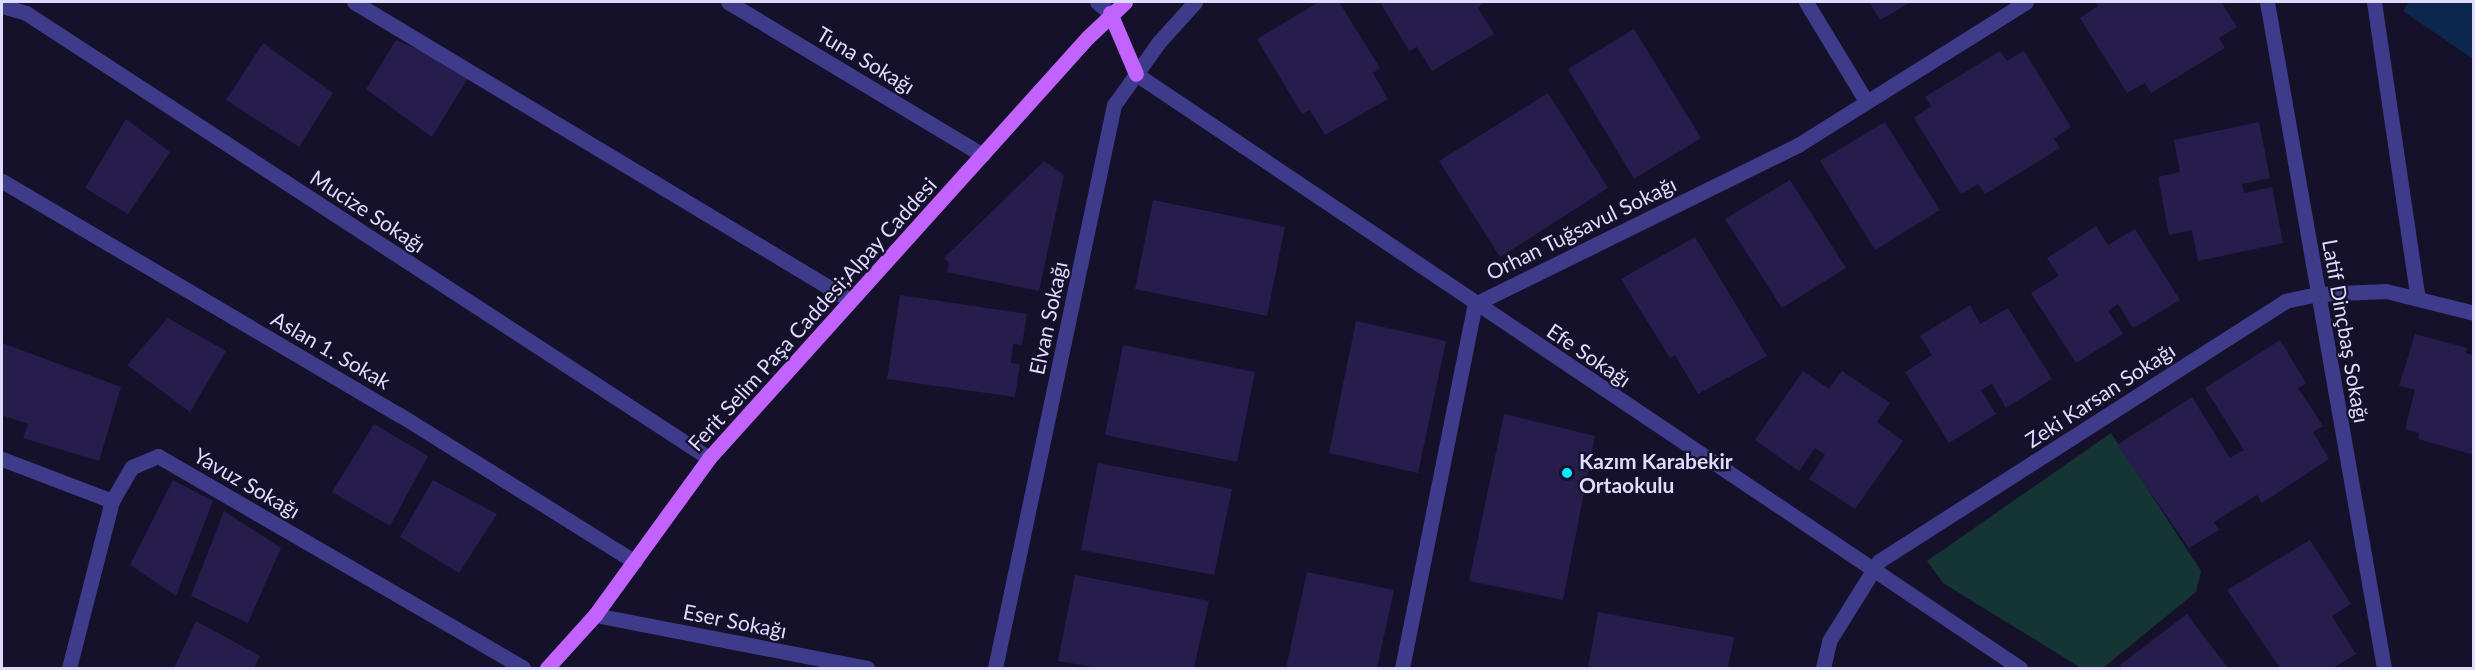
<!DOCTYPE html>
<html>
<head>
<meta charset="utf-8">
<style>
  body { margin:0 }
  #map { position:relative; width:2475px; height:670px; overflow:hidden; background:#15112b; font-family:Lato,sans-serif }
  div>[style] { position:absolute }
  .green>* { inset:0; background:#143533 }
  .water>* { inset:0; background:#0d264e }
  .building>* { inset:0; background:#261d4c }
  .minor>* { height:15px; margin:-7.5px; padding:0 7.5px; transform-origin:7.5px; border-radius:7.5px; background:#3e3c8a }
  .major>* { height:15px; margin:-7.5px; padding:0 7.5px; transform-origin:7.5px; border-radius:7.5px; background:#c262ff }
  .dots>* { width:16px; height:16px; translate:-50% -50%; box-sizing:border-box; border:3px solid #15112b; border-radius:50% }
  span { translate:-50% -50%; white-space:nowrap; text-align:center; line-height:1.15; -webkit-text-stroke:4.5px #15112b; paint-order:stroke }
  .street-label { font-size:21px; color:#dfdbff }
  .poi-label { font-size:21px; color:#dfdbff; font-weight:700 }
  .left { translate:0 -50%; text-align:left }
  .frame { position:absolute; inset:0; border:3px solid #dfdbff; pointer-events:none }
</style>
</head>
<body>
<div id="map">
  <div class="green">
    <div style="clip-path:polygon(2111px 433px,2201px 571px,2196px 592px,2103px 668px,2081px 668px,1943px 583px,1927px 561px)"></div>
  </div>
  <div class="water">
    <div style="clip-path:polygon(2409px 2px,2473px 2px,2473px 59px,2403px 11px)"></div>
  </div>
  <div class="building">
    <div style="clip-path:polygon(1319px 2px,1339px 2px,1380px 68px,1373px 73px,1388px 99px,1325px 135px,1310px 110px,1302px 114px,1257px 39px)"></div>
    <div style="clip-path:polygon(1380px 2px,1485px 2px,1478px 8px,1494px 34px,1432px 71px,1417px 47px,1409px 51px)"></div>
    <div style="clip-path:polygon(1869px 2px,1911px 2px,1880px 20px)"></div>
    <div style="clip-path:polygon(2095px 2px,2221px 2px,2237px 27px,2219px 38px,2225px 48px,2151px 93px,2145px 83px,2127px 93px,2080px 18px,2098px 6px)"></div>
    <div style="clip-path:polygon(1634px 29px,1701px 138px,1634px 179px,1568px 69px)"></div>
    <div style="clip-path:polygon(396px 40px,471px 73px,432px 137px,366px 89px)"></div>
    <div style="clip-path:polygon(263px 43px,333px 93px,299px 147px,226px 100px)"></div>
    <div style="clip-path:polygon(2000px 51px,2007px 61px,2024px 51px,2071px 127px,2054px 139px,2060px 148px,1985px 194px,1978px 184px,1961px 194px,1914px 118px,1931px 106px,1925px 97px)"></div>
    <div style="clip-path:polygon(1548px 93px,1608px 188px,1500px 257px,1439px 161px)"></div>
    <div style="clip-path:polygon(126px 119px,170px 152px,128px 214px,85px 188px)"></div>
    <div style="clip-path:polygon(1885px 122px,1940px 210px,1875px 250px,1820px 161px)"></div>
    <div style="clip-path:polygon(2259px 122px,2270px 178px,2242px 184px,2244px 193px,2272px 187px,2283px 243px,2198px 261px,2192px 230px,2169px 235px,2158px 177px,2180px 172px,2174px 140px)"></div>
    <div style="clip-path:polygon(1044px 161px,1064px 175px,1039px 291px,947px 272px,949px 263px,944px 258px)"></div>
    <div style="clip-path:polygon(1790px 180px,1846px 268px,1782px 308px,1725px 219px)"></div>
    <div style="clip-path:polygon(1153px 200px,1285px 227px,1267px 316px,1135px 289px)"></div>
    <div style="clip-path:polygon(2096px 226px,2108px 245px,2135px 229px,2180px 300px,2133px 328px,2118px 304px,2108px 311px,2123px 334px,2076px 363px,2031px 293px,2059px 276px,2047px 258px)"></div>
    <div style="clip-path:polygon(1695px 237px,1767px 356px,1698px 394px,1675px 355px,1670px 358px,1621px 279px)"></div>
    <div style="clip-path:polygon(900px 295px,1027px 314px,1022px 345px,1013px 344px,1011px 363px,1020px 364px,1015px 397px,887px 379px)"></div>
    <div style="clip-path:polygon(1970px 305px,1980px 324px,2008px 308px,2052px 379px,2006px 408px,1992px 384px,1981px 390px,1996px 414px,1949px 443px,1905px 372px,1932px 355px,1920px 336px)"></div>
    <div style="clip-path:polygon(168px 318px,226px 351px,190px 412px,127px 365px)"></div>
    <div style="clip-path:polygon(1356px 321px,1446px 341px,1418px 473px,1329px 453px)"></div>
    <div style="clip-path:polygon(2415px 334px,2467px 348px,2466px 353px,2474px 355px,2474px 455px,2418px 439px,2419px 433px,2405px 429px,2415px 390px,2399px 386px)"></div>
    <div style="clip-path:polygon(2280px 340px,2306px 383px,2298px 388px,2323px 426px,2313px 432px,2329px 459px,2262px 503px,2257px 495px,2214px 522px,2219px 530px,2189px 548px,2117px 445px,2192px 397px,2230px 458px,2244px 450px,2205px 388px)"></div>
    <div style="clip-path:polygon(2px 343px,121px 387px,99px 461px,23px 438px,28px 424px,2px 415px)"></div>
    <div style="clip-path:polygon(1123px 345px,1255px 372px,1237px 462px,1105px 435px)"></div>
    <div style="clip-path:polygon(1803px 371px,1829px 389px,1842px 371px,1890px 403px,1877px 422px,1903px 441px,1855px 509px,1809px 479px,1825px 455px,1815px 448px,1799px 471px,1755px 440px)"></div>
    <div style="clip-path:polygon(1504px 414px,1595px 436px,1563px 600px,1469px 581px)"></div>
    <div style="clip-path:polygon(374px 424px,428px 456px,390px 526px,332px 492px)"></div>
    <div style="clip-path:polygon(1098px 463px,1232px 489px,1214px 575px,1081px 550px)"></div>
    <div style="clip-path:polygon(173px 480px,213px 501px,176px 596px,130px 565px)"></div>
    <div style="clip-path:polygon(433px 480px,497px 514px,459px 573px,400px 537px)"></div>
    <div style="clip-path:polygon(224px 511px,281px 548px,248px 623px,191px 596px)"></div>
    <div style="clip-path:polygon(2310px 540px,2351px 604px,2332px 616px,2356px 654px,2333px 668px,2280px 668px,2227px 590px)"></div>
    <div style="clip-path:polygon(1307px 572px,1394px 590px,1377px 668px,1286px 668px)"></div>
    <div style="clip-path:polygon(1075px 575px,1209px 601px,1194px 668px,1098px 668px,1058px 661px)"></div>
    <div style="clip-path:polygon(1598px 612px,1734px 637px,1728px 668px,1588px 668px)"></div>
    <div style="clip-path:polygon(2187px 614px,2228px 668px,2122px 668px,2120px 665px)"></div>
    <div style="clip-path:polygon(196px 621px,260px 656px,254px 668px,174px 668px)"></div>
  </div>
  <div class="minor">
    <div style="left:354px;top:2px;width:579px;rotate:31deg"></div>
    <div style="left:728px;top:2px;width:297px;rotate:31deg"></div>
    <div style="left:1097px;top:2px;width:17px;rotate:40deg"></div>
    <div style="left:1806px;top:2px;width:116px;rotate:58.8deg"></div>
    <div style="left:2267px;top:2px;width:676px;rotate:80.04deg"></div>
    <div style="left:2374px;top:2px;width:300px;rotate:81.6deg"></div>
    <div style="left:2px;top:6px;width:25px;rotate:16deg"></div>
    <div style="left:26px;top:13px;width:815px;rotate:33.09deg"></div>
    <div style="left:1136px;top:74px;width:1065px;rotate:33.9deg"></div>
    <div style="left:2px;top:181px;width:462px;rotate:30.5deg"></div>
    <div style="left:400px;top:415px;width:277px;rotate:32deg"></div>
    <div style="left:2px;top:459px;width:118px;rotate:20.9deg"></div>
    <div style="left:595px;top:615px;width:277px;rotate:11deg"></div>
    <div style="left:69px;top:668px;width:172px;rotate:-75.6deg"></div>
    <div style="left:112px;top:501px;width:39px;rotate:-60deg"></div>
    <div style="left:132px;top:467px;width:28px;rotate:-23deg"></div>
    <div style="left:158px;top:456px;width:422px;rotate:30.1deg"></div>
    <div style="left:995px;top:668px;width:575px;rotate:-78.07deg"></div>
    <div style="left:1114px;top:105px;width:77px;rotate:-54.5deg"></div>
    <div style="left:1159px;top:42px;width:54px;rotate:-48deg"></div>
    <div style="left:1402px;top:668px;width:371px;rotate:-78.7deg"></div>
    <div style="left:1475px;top:304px;width:360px;rotate:-26.2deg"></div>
    <div style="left:1798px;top:145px;width:269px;rotate:-32.1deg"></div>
    <div style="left:1823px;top:668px;width:28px;rotate:-77deg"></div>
    <div style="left:1829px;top:641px;width:94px;rotate:-58deg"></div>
    <div style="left:1879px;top:561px;width:482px;rotate:-32.6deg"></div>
    <div style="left:2285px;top:301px;width:34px;rotate:-12deg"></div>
    <div style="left:2318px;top:294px;width:68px;rotate:-2.5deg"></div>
    <div style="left:2386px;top:291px;width:91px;rotate:14deg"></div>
  </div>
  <div class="major">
    <div style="left:1110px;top:13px;width:66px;rotate:66.9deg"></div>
    <div style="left:547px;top:668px;width:72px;rotate:-47.8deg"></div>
    <div style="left:595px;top:615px;width:194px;rotate:-54deg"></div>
    <div style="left:709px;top:458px;width:566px;rotate:-48.01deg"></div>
    <div style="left:1088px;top:37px;width:51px;rotate:-43.4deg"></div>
  </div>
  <div class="dots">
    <div style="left:1567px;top:473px;background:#07eaff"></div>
  </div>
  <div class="street-label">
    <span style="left:866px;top:60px;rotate:31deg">Tuna Sokağı</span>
    <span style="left:368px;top:211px;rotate:33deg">Mucize Sokağı</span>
    <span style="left:1581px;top:228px;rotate:-26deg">Orhan Tuğsavul Sokağı</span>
    <span style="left:812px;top:314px;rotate:-48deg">Ferit Selim Paşa Caddesi;Alpay Caddesi</span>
    <span style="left:1048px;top:318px;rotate:-78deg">Elvan Sokağı</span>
    <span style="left:2346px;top:331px;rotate:80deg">Latif Dinçbaş Sokağı</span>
    <span style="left:331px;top:350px;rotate:30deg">Aslan 1. Sokak</span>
    <span style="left:1589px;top:355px;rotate:34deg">Efe Sokağı</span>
    <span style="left:2100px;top:395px;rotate:-33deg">Zeki Karsan Sokağı</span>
    <span style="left:247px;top:483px;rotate:30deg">Yavuz Sokağı</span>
    <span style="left:735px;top:621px;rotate:11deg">Eser Sokağı</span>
  </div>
  <div class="poi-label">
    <span class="left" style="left:1579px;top:473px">Kazım Karabekir<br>Ortaokulu</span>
  </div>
  <div class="frame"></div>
</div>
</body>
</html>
